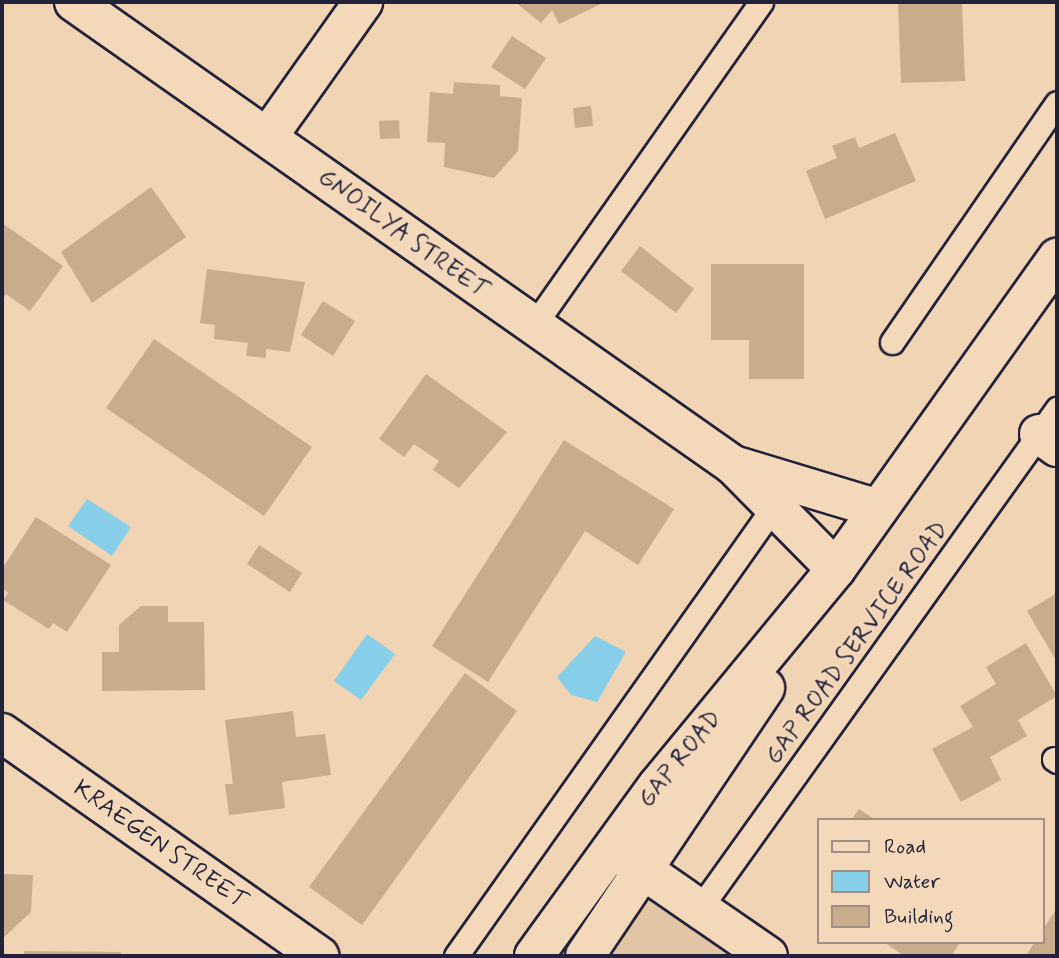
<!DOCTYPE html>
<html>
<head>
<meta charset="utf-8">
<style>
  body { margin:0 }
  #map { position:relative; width:1059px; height:958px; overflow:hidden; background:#f1d4b3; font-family:Mynerve,sans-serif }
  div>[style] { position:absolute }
  .built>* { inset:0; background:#e1c5a4 }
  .water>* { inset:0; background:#87cfe8 }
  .building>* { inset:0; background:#c9ac89 }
  .roads { filter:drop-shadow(2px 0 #22223b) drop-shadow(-2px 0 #22223b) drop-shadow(0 2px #22223b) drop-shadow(0 -2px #22223b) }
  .lane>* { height:23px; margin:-11.5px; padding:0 11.5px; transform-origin:11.5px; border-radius:11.5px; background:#f4d8ba }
  .street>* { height:38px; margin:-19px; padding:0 19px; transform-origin:19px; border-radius:19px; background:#f4d8ba }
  span { translate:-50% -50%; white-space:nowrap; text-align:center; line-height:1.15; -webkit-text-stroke:5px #f4d8ba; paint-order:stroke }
  .street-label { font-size:24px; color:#22223b }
  .frame { position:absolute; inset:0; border:4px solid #22223b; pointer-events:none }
  .legend { position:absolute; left:817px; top:818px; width:228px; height:126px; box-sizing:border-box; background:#f4d8ba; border:2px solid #a08f87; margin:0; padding:9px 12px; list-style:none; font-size:21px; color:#22223b }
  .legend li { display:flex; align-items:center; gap:14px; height:35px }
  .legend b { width:35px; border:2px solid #a08f87 }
</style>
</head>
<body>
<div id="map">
  <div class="built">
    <div style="clip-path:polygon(609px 848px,768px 956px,534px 956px)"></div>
  </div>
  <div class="water">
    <div style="clip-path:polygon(87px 499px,131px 527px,112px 556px,68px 526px)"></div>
    <div style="clip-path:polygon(367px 634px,395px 654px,361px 700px,334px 681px)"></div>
    <div style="clip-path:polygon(595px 636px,626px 652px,597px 702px,571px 695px,557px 677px)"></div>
  </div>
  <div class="building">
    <div style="clip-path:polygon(515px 2px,605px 2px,559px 24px,552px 10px,541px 23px)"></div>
    <div style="clip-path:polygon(898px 2px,962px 2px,965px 81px,901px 83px)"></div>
    <div style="clip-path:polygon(512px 36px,546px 58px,525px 89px,491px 67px)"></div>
    <div style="clip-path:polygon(454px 82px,500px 85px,500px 96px,522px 98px,518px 151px,494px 178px,444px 167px,445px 143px,427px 142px,430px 92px,453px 94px)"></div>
    <div style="clip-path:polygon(591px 106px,593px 126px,575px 128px,573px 108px)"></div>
    <div style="clip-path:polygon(399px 120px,400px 138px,380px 139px,379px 121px)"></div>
    <div style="clip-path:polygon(895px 133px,916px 181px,825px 219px,806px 171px,837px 158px,832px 146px,855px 137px,859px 148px)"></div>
    <div style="clip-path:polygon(151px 187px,186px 237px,92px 303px,61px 252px)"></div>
    <div style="clip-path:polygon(2px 223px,63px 266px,30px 311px,6px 294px,2px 301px)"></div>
    <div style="clip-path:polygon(640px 246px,694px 289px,676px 313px,621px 271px)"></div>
    <div style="clip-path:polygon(711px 264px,804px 264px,804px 379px,749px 379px,749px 340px,711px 340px)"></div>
    <div style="clip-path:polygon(207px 269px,305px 282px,290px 352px,266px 349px,266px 358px,246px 356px,248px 343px,214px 339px,215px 325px,200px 323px)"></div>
    <div style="clip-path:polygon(323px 301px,355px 321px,333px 356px,301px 335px)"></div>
    <div style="clip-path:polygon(154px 339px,312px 447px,264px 516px,106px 408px)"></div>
    <div style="clip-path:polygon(426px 374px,507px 432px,459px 488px,433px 470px,439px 461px,414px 444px,404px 457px,379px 439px)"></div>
    <div style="clip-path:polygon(564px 440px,674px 509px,638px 565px,585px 531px,488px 682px,432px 646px)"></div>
    <div style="clip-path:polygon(36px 517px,111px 565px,67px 632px,53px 623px,49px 629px,3px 600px,8px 593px,2px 588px,2px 569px)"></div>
    <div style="clip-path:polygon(259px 545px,302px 573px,290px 592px,247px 564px)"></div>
    <div style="clip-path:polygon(1057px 593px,1057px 662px,1027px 611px)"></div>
    <div style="clip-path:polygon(141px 606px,168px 606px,168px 622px,204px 622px,205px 690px,102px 691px,102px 652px,119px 652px,119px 625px)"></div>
    <div style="clip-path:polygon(1026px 643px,1057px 696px,1018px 720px,1027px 736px,990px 757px,1001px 780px,961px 802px,932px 749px,973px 727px,960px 706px,996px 684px,986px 667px)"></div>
    <div style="clip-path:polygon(465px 673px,517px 711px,362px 925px,309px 887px)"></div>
    <div style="clip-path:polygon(293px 711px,296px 737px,325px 734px,331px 775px,282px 782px,285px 808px,229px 815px,225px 784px,233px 784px,225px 720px)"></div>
    <div style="clip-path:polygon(859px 809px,875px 820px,851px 820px)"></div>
    <div style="clip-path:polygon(2px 874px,33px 875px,31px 912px,2px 939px)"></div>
    <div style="clip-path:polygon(1057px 908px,1057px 956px,1026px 956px,1035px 942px,1043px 942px,1043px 929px)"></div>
    <div style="clip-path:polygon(884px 942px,960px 942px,953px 953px,958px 956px,904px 956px)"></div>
    <div style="clip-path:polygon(24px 951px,121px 952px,121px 956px,24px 956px)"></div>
  </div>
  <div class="roads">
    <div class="lane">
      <div style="left:532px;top:328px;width:398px;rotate:-54.9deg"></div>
      <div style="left:892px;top:342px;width:290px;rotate:-55.4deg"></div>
      <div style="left:1054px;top:759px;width:4px;rotate:34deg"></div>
      <div style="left:700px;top:908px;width:614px;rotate:-54.42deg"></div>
      <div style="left:456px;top:956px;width:547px;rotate:-54.74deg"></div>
    </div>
    <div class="street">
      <div style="left:74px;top:2px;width:805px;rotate:35.09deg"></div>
      <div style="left:733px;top:465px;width:146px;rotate:45.3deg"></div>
      <div style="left:269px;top:135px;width:163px;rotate:-54.7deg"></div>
      <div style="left:1039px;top:434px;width:22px;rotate:36deg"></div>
      <div style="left:733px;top:465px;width:152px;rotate:16.8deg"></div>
      <div style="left:2px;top:733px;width:388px;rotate:35.1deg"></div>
      <div style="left:623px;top:856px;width:176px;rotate:34.6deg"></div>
      <div style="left:534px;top:956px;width:211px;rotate:-54.1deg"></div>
      <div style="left:658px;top:785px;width:280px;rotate:-50.5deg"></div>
      <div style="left:836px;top:569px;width:382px;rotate:-54.6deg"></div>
      <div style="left:585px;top:956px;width:323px;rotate:-56.1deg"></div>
    </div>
  </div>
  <div class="street-label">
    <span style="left:403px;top:234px;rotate:36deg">GNOILYA STREET</span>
    <span style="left:857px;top:643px;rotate:-54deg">GAP ROAD SERVICE ROAD</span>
    <span style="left:680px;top:759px;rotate:-51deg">GAP ROAD</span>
    <span style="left:160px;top:845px;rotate:35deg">KRAEGEN STREET</span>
  </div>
  <div class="frame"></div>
  <ul class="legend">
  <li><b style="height:9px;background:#f4d8ba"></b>Road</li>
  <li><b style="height:19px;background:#87cfe8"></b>Water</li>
  <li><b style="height:19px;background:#c9ac89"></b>Building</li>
  </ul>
</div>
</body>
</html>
